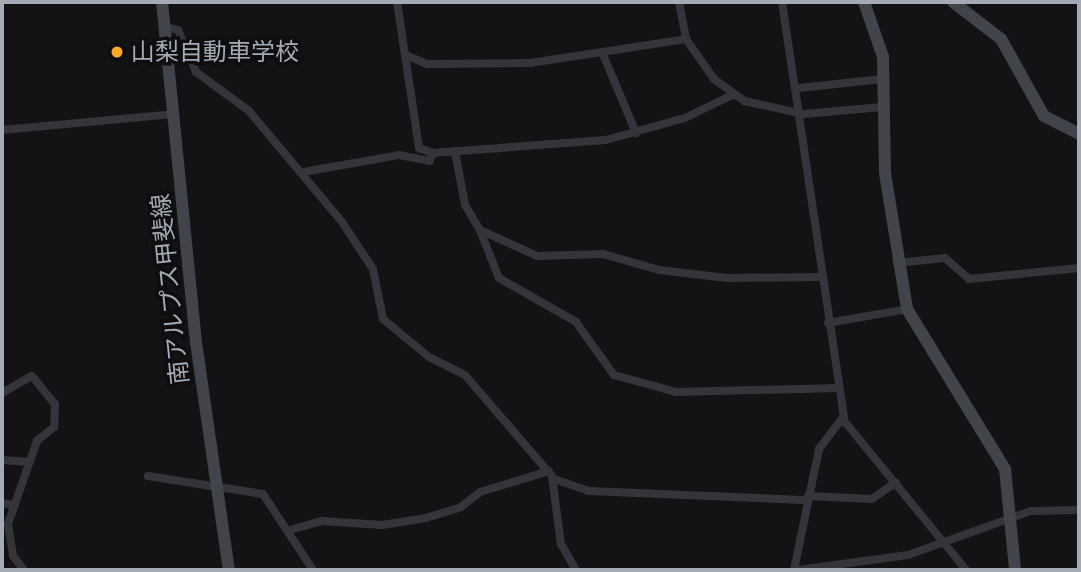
<!DOCTYPE html>
<html>
<head>
<meta charset="utf-8">
<style>
  body { margin:0 }
  #map { position:relative; width:1081px; height:572px; overflow:hidden; background:#131315; font-family:Raleway,"Noto Sans JP",sans-serif }
  div>[style] { position:absolute }
  .street>* { height:8px; margin:-4px; padding:0 4px; transform-origin:4px; border-radius:4px; background:#34353a }
  .secondary>* { height:12px; margin:-6px; padding:0 6px; transform-origin:6px; border-radius:6px; background:#42444b }
  .dots>* { width:19px; height:19px; translate:-50% -50%; box-sizing:border-box; border:4px solid #0e0e10; border-radius:50% }
  span { translate:-50% -50%; white-space:nowrap; text-align:center; line-height:1.15; -webkit-text-stroke:7px #0e0e10; paint-order:stroke }
  .poi-label { font-size:24px; color:#a4abb6 }
  .left { translate:0 -50%; text-align:left }
  .street-label { font-size:24px; color:#a4abb6 }
  .frame { position:absolute; inset:0; border:4px solid #a4abb6; pointer-events:none }
</style>
</head>
<body>
<div id="map">
  <div class="street">
    <div style="left:397px;top:2px;width:148px;rotate:81.4deg"></div>
    <div style="left:419px;top:148px;width:15px;rotate:20deg"></div>
    <div style="left:433px;top:153px;width:173px;rotate:-4.3deg"></div>
    <div style="left:606px;top:140px;width:82px;rotate:-15.6deg"></div>
    <div style="left:685px;top:118px;width:55px;rotate:-26.1deg"></div>
    <div style="left:679px;top:2px;width:38px;rotate:79deg"></div>
    <div style="left:782px;top:2px;width:425px;rotate:81.5deg"></div>
    <div style="left:845px;top:422px;width:191px;rotate:50.7deg"></div>
    <div style="left:165px;top:27px;width:13px;rotate:13deg"></div>
    <div style="left:178px;top:30px;width:46px;rotate:66.8deg"></div>
    <div style="left:196px;top:72px;width:66px;rotate:36.3deg"></div>
    <div style="left:249px;top:111px;width:145px;rotate:50deg"></div>
    <div style="left:342px;top:222px;width:56px;rotate:56.6deg"></div>
    <div style="left:373px;top:269px;width:51px;rotate:78.7deg"></div>
    <div style="left:383px;top:319px;width:60px;rotate:39.6deg"></div>
    <div style="left:429px;top:357px;width:40px;rotate:26.6deg"></div>
    <div style="left:465px;top:375px;width:133px;rotate:49.3deg"></div>
    <div style="left:552px;top:476px;width:69px;rotate:82.5deg"></div>
    <div style="left:561px;top:544px;width:30px;rotate:60deg"></div>
    <div style="left:602px;top:52px;width:88px;rotate:67.2deg"></div>
    <div style="left:408px;top:56px;width:21px;rotate:23deg"></div>
    <div style="left:427px;top:64px;width:103px;rotate:-0.6deg"></div>
    <div style="left:530px;top:63px;width:158px;rotate:-8.7deg"></div>
    <div style="left:686px;top:39px;width:49px;rotate:55deg"></div>
    <div style="left:714px;top:79px;width:37px;rotate:36deg"></div>
    <div style="left:744px;top:101px;width:60px;rotate:12.4deg"></div>
    <div style="left:803px;top:114px;width:80px;rotate:-5deg"></div>
    <div style="left:799px;top:88px;width:84px;rotate:-6.1deg"></div>
    <div style="left:2px;top:130px;width:172px;rotate:-5.3deg"></div>
    <div style="left:455px;top:151px;width:55px;rotate:79.5deg"></div>
    <div style="left:465px;top:205px;width:29px;rotate:59deg"></div>
    <div style="left:480px;top:230px;width:63px;rotate:24.5deg"></div>
    <div style="left:537px;top:256px;width:66px;rotate:-1.7deg"></div>
    <div style="left:603px;top:254px;width:58px;rotate:15.9deg"></div>
    <div style="left:659px;top:270px;width:69px;rotate:6.6deg"></div>
    <div style="left:728px;top:278px;width:94px;rotate:-0.6deg"></div>
    <div style="left:303px;top:172px;width:97px;rotate:-10deg"></div>
    <div style="left:399px;top:155px;width:31px;rotate:11deg"></div>
    <div style="left:429px;top:161px;width:9px;rotate:-63deg"></div>
    <div style="left:480px;top:230px;width:52px;rotate:68.4deg"></div>
    <div style="left:499px;top:278px;width:89px;rotate:29.7deg"></div>
    <div style="left:576px;top:322px;width:65px;rotate:54.4deg"></div>
    <div style="left:614px;top:375px;width:64px;rotate:15.3deg"></div>
    <div style="left:676px;top:392px;width:162px;rotate:-1.4deg"></div>
    <div style="left:897px;top:263px;width:48px;rotate:-5.9deg"></div>
    <div style="left:945px;top:258px;width:32px;rotate:41deg"></div>
    <div style="left:969px;top:279px;width:111px;rotate:-5.7deg"></div>
    <div style="left:828px;top:323px;width:80px;rotate:-10deg"></div>
    <div style="left:2px;top:393px;width:34px;rotate:-30deg"></div>
    <div style="left:32px;top:376px;width:36px;rotate:51deg"></div>
    <div style="left:55px;top:404px;width:23px;rotate:92deg"></div>
    <div style="left:54px;top:427px;width:22px;rotate:141deg"></div>
    <div style="left:37px;top:441px;width:88px;rotate:109.3deg"></div>
    <div style="left:8px;top:524px;width:32px;rotate:81deg"></div>
    <div style="left:13px;top:556px;width:18px;rotate:52deg"></div>
    <div style="left:2px;top:460px;width:28px;rotate:4deg"></div>
    <div style="left:148px;top:476px;width:116px;rotate:8.9deg"></div>
    <div style="left:263px;top:494px;width:91px;rotate:56.7deg"></div>
    <div style="left:554px;top:479px;width:37px;rotate:19deg"></div>
    <div style="left:589px;top:491px;width:218px;rotate:2.4deg"></div>
    <div style="left:808px;top:496px;width:64px;rotate:2.7deg"></div>
    <div style="left:872px;top:499px;width:29px;rotate:-35deg"></div>
    <div style="left:2px;top:503px;width:13px;rotate:9deg"></div>
    <div style="left:290px;top:530px;width:33px;rotate:-16deg"></div>
    <div style="left:322px;top:521px;width:60px;rotate:3.8deg"></div>
    <div style="left:382px;top:525px;width:45px;rotate:-9deg"></div>
    <div style="left:426px;top:518px;width:37px;rotate:-17deg"></div>
    <div style="left:461px;top:507px;width:24px;rotate:-38deg"></div>
    <div style="left:480px;top:492px;width:72px;rotate:-16.9deg"></div>
    <div style="left:794px;top:570px;width:124px;rotate:-78.3deg"></div>
    <div style="left:819px;top:449px;width:40px;rotate:-53deg"></div>
    <div style="left:798px;top:570px;width:111px;rotate:-7.8deg"></div>
    <div style="left:908px;top:555px;width:131px;rotate:-19.7deg"></div>
    <div style="left:1031px;top:511px;width:48px;rotate:-1.2deg"></div>
  </div>
  <div class="secondary">
    <div style="left:162px;top:2px;width:342px;rotate:84.3deg"></div>
    <div style="left:196px;top:342px;width:230px;rotate:81.8deg"></div>
    <div style="left:864px;top:2px;width:58px;rotate:70.9deg"></div>
    <div style="left:883px;top:57px;width:116px;rotate:89deg"></div>
    <div style="left:885px;top:173px;width:138px;rotate:80.8deg"></div>
    <div style="left:907px;top:309px;width:188px;rotate:58.5deg"></div>
    <div style="left:1005px;top:469px;width:101px;rotate:84.3deg"></div>
    <div style="left:953px;top:2px;width:61px;rotate:37.6deg"></div>
    <div style="left:1001px;top:39px;width:88px;rotate:60.8deg"></div>
    <div style="left:1044px;top:116px;width:39px;rotate:27deg"></div>
  </div>
  <div class="dots">
    <div style="left:117px;top:52px;background:#fcaa25"></div>
  </div>
  <div class="poi-label">
    <span class="left" style="left:131px;top:52px">山梨自動車学校</span>
  </div>
  <div class="street-label">
    <span style="left:170px;top:289px;rotate:-96deg">南アルプス甲斐線</span>
  </div>
  <div class="frame"></div>
</div>
</body>
</html>
